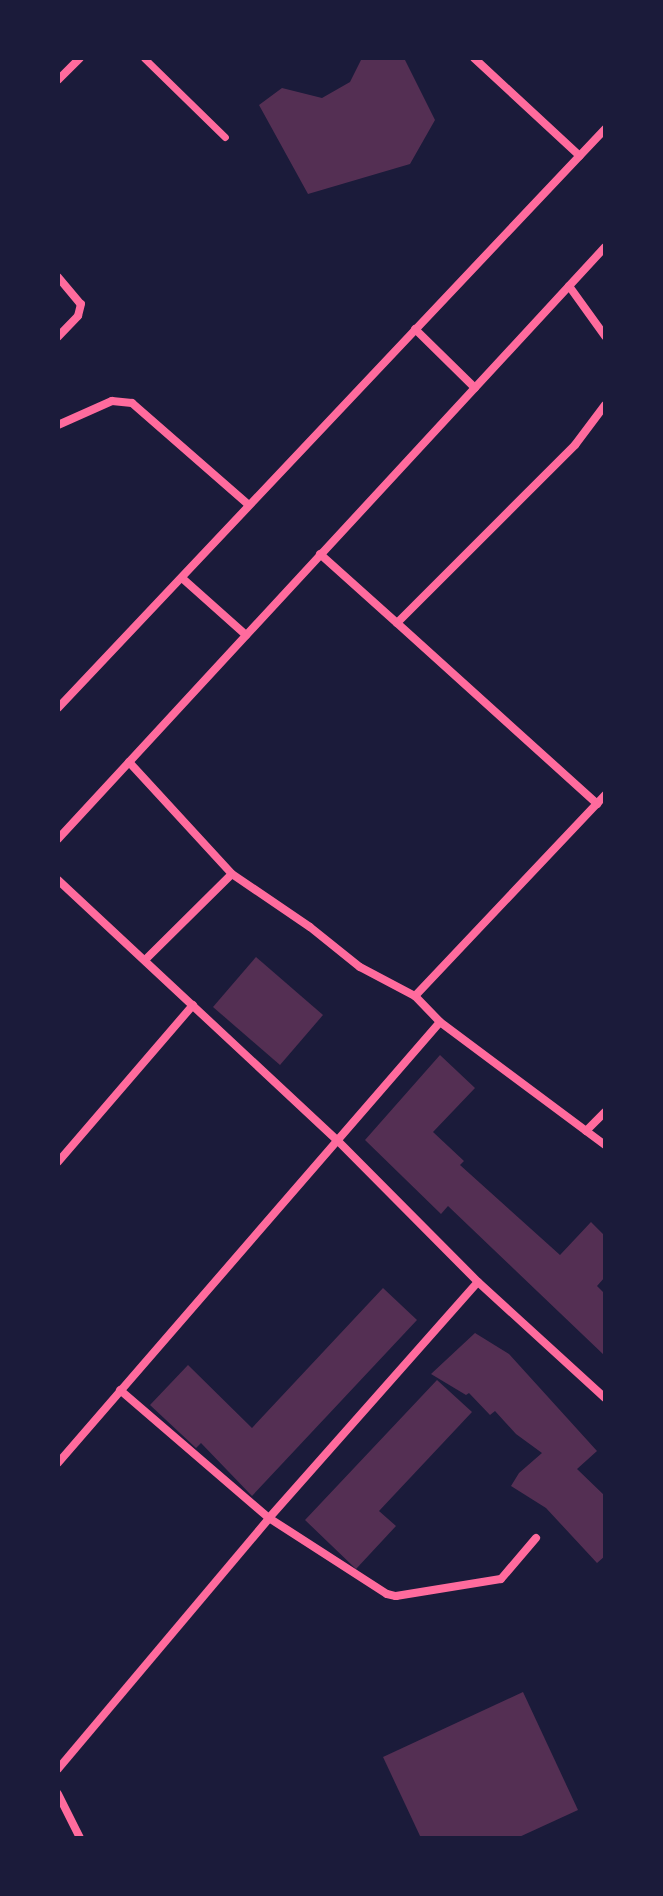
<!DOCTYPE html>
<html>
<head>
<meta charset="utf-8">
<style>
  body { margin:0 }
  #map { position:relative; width:663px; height:1896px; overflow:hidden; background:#1b1b3a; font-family:Commissioner,sans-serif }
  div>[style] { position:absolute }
  .building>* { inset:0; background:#542f53 }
  .pedestrian>* { height:7px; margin:-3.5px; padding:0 3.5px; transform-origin:3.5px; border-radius:3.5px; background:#ff6b9d }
  .minor>* { height:8px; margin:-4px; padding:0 4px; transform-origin:4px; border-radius:4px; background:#ff6b9d }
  span { translate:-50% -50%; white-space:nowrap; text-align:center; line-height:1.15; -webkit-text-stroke:6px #1b1b3a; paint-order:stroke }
  .frame { position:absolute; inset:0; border:60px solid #1b1b3a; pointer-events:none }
</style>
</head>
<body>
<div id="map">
  <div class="building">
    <div style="clip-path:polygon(362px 58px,404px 58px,435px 120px,410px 164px,308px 194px,259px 105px,282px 88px,322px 98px,350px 82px)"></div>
    <div style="clip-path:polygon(256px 957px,323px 1015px,280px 1065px,213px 1007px)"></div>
    <div style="clip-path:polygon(440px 1055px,475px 1088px,433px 1132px,464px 1161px,460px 1165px,560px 1255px,591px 1222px,605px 1236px,605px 1277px,597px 1286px,605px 1294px,605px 1356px,448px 1206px,441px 1214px,365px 1140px)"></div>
    <div style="clip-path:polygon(383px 1288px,417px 1320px,252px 1496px,201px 1443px,196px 1448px,150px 1405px,188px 1365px,252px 1428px)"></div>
    <div style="clip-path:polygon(475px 1333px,509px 1354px,597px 1451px,577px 1469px,605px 1496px,605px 1556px,597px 1563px,546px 1508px,511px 1486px,519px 1473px,542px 1453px,516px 1434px,495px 1411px,490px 1415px,469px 1393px,466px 1395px,431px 1374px)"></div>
    <div style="clip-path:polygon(437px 1380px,472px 1412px,379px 1511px,396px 1526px,356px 1569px,305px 1520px)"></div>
    <div style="clip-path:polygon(523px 1692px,578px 1810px,517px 1838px,421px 1838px,383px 1757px)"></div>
  </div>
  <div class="pedestrian">
    <div style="left:144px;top:58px;width:113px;rotate:44.3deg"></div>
  </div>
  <div class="minor">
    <div style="left:474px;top:58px;width:144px;rotate:42.8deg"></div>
    <div style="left:58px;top:80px;width:31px;rotate:-45deg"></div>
    <div style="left:58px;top:277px;width:35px;rotate:50deg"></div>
    <div style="left:81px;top:304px;width:12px;rotate:104deg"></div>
    <div style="left:78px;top:316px;width:29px;rotate:134deg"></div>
    <div style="left:569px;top:286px;width:62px;rotate:54.2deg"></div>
    <div style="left:415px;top:329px;width:84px;rotate:44.5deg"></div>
    <div style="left:58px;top:425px;width:59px;rotate:-24deg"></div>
    <div style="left:112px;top:401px;width:20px;rotate:6deg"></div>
    <div style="left:132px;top:403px;width:155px;rotate:41.1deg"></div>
    <div style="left:320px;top:554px;width:103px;rotate:41.9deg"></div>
    <div style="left:397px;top:623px;width:252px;rotate:-45deg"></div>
    <div style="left:575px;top:445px;width:50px;rotate:-53.1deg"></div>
    <div style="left:182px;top:578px;width:86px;rotate:41.7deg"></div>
    <div style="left:397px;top:623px;width:270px;rotate:42.1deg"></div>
    <div style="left:58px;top:708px;width:797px;rotate:-46.63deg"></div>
    <div style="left:129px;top:762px;width:152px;rotate:47.4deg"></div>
    <div style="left:232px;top:874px;width:94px;rotate:34.2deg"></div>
    <div style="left:310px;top:927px;width:64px;rotate:38.7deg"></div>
    <div style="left:360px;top:967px;width:62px;rotate:27.8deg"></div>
    <div style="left:415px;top:996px;width:36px;rotate:46deg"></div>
    <div style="left:440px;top:1022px;width:206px;rotate:36.7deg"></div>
    <div style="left:58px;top:839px;width:806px;rotate:-47.26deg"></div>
    <div style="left:58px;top:880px;width:383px;rotate:43deg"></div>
    <div style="left:338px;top:1141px;width:199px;rotate:45.2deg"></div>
    <div style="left:478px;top:1282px;width:172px;rotate:42.4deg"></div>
    <div style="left:145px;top:960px;width:122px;rotate:-44.7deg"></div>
    <div style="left:415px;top:996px;width:277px;rotate:-46.6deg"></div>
    <div style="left:586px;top:1131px;width:27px;rotate:-45deg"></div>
    <div style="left:58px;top:1162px;width:207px;rotate:-49.3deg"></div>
    <div style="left:120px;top:1390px;width:196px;rotate:40.7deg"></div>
    <div style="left:269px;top:1518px;width:140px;rotate:32.8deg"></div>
    <div style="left:387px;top:1594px;width:9px;rotate:13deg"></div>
    <div style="left:396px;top:1596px;width:106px;rotate:-9.2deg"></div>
    <div style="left:501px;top:1579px;width:54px;rotate:-49.5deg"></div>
    <div style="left:58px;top:1463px;width:583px;rotate:-49.1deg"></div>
    <div style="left:58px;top:1769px;width:328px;rotate:-49.9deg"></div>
    <div style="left:269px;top:1518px;width:315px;rotate:-48.5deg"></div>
    <div style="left:58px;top:1794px;width:49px;rotate:63.4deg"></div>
  </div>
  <div class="frame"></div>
</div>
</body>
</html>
